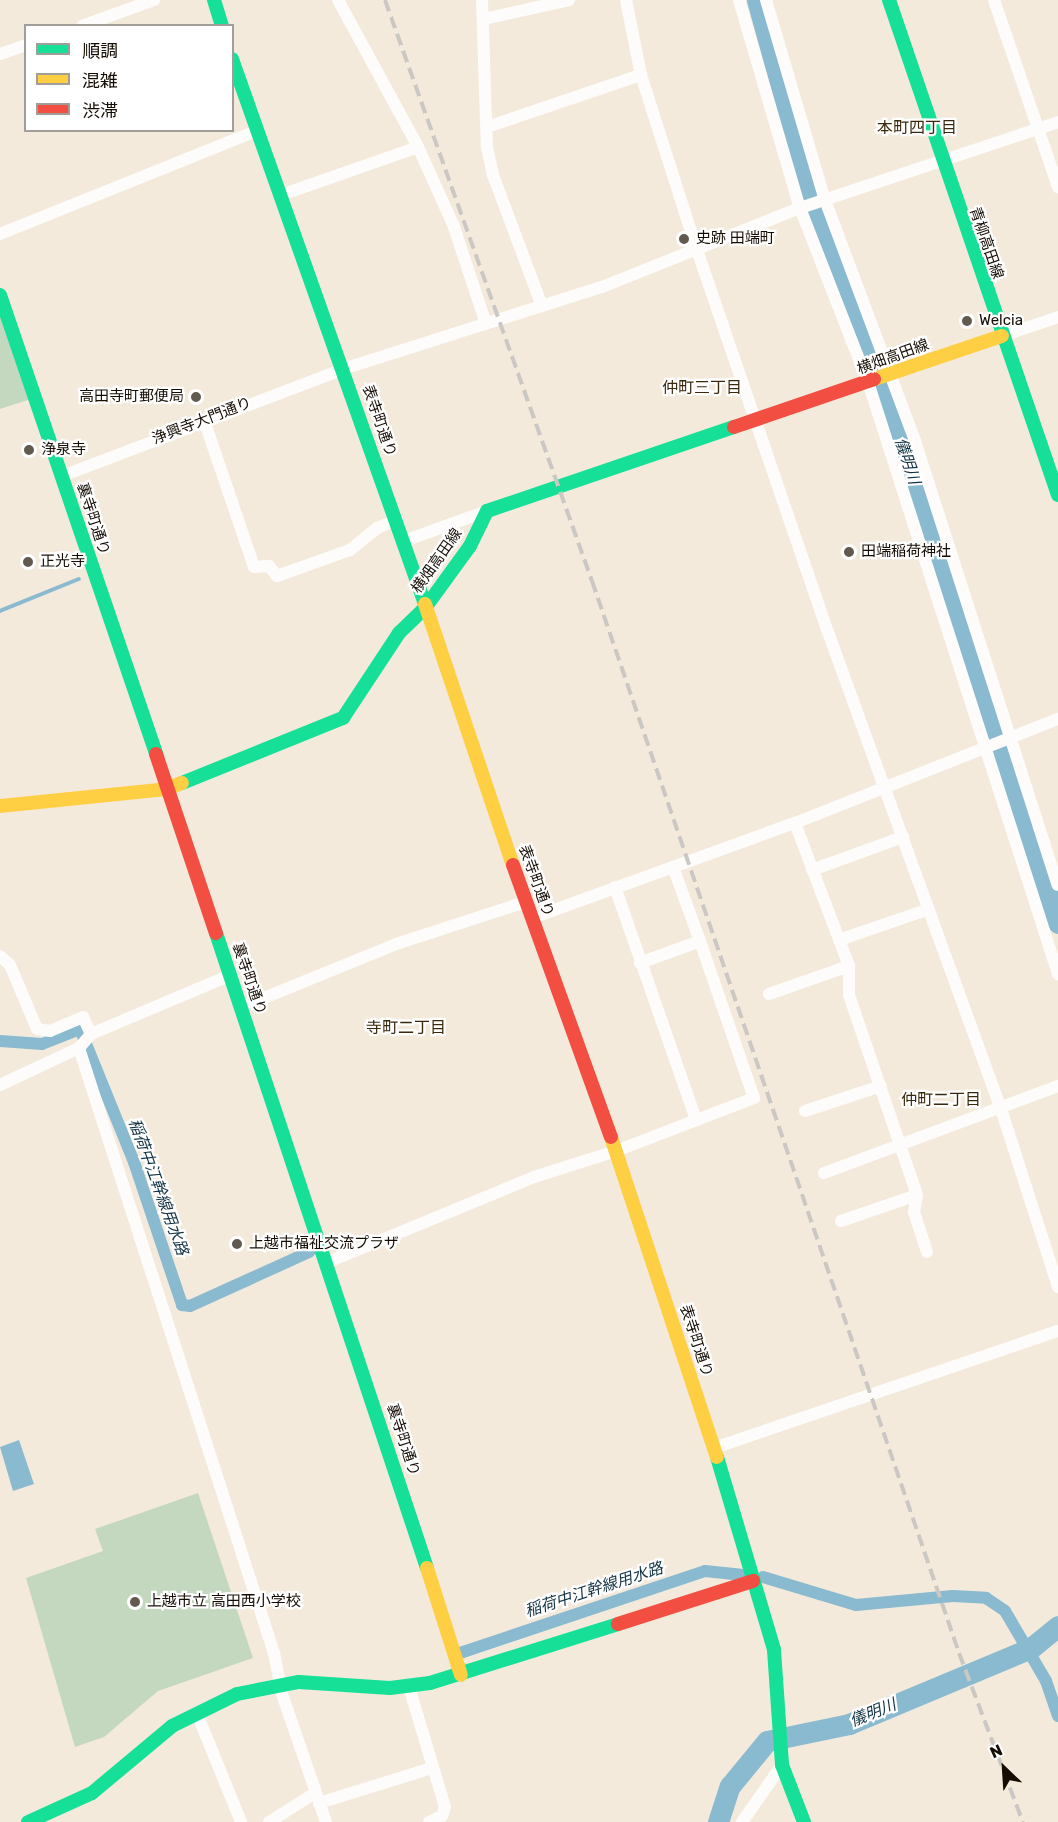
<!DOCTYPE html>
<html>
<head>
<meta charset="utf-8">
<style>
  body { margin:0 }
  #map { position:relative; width:1058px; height:1822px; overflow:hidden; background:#f4eadc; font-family:Rubik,"Noto Sans JP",sans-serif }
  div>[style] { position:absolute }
  .green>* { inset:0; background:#c3d8be }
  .water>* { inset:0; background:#8abad0 }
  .stream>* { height:4px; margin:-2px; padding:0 2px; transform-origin:2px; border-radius:2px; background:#8abad0 }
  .canal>* { height:12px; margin:-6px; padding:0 6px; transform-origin:6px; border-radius:6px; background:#8abad0 }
  .river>* { height:21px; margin:-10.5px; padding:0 10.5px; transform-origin:10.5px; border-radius:10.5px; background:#8abad0 }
  .street>* { height:12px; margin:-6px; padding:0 6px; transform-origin:6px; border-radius:6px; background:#fdfcfa }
  .fast>* { height:14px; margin:-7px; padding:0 7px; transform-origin:7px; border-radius:7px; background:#16e098 }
  .slow>* { height:14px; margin:-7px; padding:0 7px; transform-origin:7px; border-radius:7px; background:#ffcf43 }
  .jam>* { height:14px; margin:-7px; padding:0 7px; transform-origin:7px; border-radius:7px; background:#f24e42 }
  .rail>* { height:4px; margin-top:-2px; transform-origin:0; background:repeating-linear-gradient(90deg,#cbc8c4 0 12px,transparent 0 18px) }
  .dots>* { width:16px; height:16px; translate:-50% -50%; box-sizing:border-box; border:3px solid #fff; border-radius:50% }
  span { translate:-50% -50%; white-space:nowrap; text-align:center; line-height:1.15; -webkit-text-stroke:4.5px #fff; paint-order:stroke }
  .poi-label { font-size:15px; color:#150d03 }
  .left { translate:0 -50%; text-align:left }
  .right { translate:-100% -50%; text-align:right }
  .street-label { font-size:15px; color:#150d03 }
  .neighbourhood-label { font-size:16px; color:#3b290d }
  .water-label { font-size:16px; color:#133444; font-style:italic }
  .legend { position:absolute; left:24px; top:24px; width:210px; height:108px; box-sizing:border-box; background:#fff; border:2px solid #a19e9a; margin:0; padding:8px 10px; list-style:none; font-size:18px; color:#150d03 }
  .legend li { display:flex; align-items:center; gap:12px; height:30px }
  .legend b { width:30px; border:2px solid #a19e9a }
  .north { position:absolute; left:974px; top:1738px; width:60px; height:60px; -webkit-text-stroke:4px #fff; paint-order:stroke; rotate:335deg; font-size:16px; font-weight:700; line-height:24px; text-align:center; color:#150d03 }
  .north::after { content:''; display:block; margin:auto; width:21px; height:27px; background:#150d03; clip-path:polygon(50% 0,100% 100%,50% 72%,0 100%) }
</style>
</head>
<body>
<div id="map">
  <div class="green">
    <div style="clip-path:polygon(0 316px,31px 399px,0 409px)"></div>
    <div style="clip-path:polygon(198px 1493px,253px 1658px,158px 1691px,104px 1737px,75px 1747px,26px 1578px,103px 1551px,95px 1529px)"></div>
  </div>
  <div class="water">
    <div style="clip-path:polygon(19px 1440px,34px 1484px,13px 1491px,0 1447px)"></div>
  </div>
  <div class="stream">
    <div style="left:0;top:611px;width:85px;rotate:-22.1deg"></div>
  </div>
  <div class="canal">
    <div style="left:0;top:1041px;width:42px;rotate:4.1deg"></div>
    <div style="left:42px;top:1044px;width:41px;rotate:-21.5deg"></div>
    <div style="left:80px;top:1029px;width:144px;rotate:67.9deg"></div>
    <div style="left:134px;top:1162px;width:151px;rotate:71.4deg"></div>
    <div style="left:182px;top:1305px;width:8px;rotate:7deg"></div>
    <div style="left:190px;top:1306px;width:131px;rotate:-24.4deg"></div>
    <div style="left:763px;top:1577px;width:97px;rotate:16.8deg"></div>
    <div style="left:856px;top:1605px;width:97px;rotate:-5.3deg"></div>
    <div style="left:953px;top:1596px;width:33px;rotate:3deg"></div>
    <div style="left:986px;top:1598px;width:23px;rotate:34deg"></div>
    <div style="left:1005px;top:1611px;width:81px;rotate:59.6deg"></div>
    <div style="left:1046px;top:1681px;width:37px;rotate:71deg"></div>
    <div style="left:460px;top:1653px;width:258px;rotate:-18.5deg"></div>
    <div style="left:705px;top:1571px;width:36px;rotate:6deg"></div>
  </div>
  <div class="river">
    <div style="left:757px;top:0;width:205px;rotate:74.5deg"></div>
    <div style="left:812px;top:198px;width:238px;rotate:69.8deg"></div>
    <div style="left:894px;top:421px;width:528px;rotate:71.91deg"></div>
    <div style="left:718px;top:1822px;width:38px;rotate:-72deg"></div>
    <div style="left:730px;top:1786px;width:58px;rotate:-50.6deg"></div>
    <div style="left:767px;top:1741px;width:84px;rotate:-11.7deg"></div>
    <div style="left:849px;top:1724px;width:197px;rotate:-22.7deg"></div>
    <div style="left:1031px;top:1648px;width:35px;rotate:-39deg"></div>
  </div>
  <div class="street">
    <div style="left:338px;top:0;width:167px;rotate:61.4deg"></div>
    <div style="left:418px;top:147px;width:85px;rotate:65.6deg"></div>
    <div style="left:453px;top:224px;width:105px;rotate:71.7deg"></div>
    <div style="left:482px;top:0;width:147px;rotate:88.1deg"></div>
    <div style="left:487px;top:147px;width:29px;rotate:78deg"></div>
    <div style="left:493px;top:175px;width:140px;rotate:69.5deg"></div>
    <div style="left:626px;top:0;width:76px;rotate:78.7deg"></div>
    <div style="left:641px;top:75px;width:181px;rotate:72.3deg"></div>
    <div style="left:696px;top:247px;width:407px;rotate:71.1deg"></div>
    <div style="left:828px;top:632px;width:507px;rotate:70.07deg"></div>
    <div style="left:1001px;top:1109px;width:187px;rotate:72.2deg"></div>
    <div style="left:739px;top:0;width:217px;rotate:73.7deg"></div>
    <div style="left:800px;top:208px;width:190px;rotate:68.7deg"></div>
    <div style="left:869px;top:385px;width:619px;rotate:72.21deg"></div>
    <div style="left:766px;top:0;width:209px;rotate:73.6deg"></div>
    <div style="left:825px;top:200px;width:260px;rotate:69.5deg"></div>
    <div style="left:916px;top:444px;width:463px;rotate:72.2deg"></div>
    <div style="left:994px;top:0;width:198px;rotate:71.1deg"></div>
    <div style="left:484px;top:19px;width:87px;rotate:-12.6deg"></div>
    <div style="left:82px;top:26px;width:77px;rotate:-19.9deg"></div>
    <div style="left:0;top:54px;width:28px;rotate:-19deg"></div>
    <div style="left:487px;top:127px;width:163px;rotate:-18.7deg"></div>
    <div style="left:281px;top:195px;width:145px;rotate:-19.3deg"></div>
    <div style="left:0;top:234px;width:276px;rotate:-21.9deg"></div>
    <div style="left:1002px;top:336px;width:59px;rotate:-18.7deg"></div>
    <div style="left:204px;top:420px;width:155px;rotate:71.2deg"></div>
    <div style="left:254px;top:567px;width:15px;rotate:-4deg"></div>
    <div style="left:269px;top:566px;width:13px;rotate:51deg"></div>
    <div style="left:277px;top:576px;width:77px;rotate:-19.6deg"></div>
    <div style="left:350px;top:550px;width:35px;rotate:-39deg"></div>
    <div style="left:377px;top:528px;width:22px;rotate:-22deg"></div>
    <div style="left:62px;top:476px;width:301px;rotate:-20.8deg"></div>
    <div style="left:343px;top:369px;width:272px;rotate:-17.6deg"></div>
    <div style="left:602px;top:287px;width:213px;rotate:-21.8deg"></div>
    <div style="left:800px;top:208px;width:272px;rotate:-18.4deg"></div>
    <div style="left:404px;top:541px;width:88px;rotate:-19.9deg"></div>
    <div style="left:795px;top:823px;width:153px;rotate:69.3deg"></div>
    <div style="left:849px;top:966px;width:29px;rotate:90deg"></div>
    <div style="left:849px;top:995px;width:211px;rotate:71.2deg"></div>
    <div style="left:917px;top:1195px;width:17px;rotate:100deg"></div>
    <div style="left:914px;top:1212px;width:42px;rotate:72deg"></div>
    <div style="left:673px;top:867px;width:79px;rotate:70deg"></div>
    <div style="left:812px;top:870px;width:97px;rotate:-19.9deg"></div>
    <div style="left:615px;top:887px;width:247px;rotate:70.8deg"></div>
    <div style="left:532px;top:918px;width:280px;rotate:-19.9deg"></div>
    <div style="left:795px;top:823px;width:283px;rotate:-21.6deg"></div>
    <div style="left:839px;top:940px;width:95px;rotate:-19deg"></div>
    <div style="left:0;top:956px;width:13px;rotate:42deg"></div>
    <div style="left:10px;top:965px;width:69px;rotate:67.1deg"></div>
    <div style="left:37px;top:1029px;width:13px;rotate:9deg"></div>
    <div style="left:50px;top:1031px;width:36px;rotate:-23deg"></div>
    <div style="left:83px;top:1017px;width:19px;rotate:65deg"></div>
    <div style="left:769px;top:994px;width:85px;rotate:-19.3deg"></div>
    <div style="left:242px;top:1007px;width:166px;rotate:-22.2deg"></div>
    <div style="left:396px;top:944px;width:136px;rotate:-18deg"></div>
    <div style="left:79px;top:1048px;width:636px;rotate:72.14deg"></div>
    <div style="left:274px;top:1653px;width:42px;rotate:79deg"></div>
    <div style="left:282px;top:1694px;width:135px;rotate:71deg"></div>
    <div style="left:0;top:1085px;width:87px;rotate:-25.1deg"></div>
    <div style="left:79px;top:1048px;width:18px;rotate:-49deg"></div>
    <div style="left:91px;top:1034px;width:152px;rotate:-22.9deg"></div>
    <div style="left:805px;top:1111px;width:80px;rotate:-18.2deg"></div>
    <div style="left:824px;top:1173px;width:250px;rotate:-20.4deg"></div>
    <div style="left:841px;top:1221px;width:80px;rotate:-18.9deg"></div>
    <div style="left:328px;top:1262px;width:223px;rotate:-22.4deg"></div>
    <div style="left:534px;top:1177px;width:86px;rotate:-17.6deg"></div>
    <div style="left:616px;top:1151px;width:148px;rotate:-21deg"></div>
    <div style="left:754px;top:1098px;width:166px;rotate:-109deg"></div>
    <div style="left:700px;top:941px;width:64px;rotate:159.9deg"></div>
    <div style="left:714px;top:1448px;width:363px;rotate:-18.8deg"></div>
    <div style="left:409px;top:1687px;width:125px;rotate:73.3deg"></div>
    <div style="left:445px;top:1807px;width:9px;rotate:108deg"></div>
    <div style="left:442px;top:1816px;width:14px;rotate:155deg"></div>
    <div style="left:198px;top:1716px;width:114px;rotate:67.9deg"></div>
    <div style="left:319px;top:1803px;width:118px;rotate:-17.2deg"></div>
    <div style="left:269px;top:1822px;width:54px;rotate:-32.2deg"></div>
    <div style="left:742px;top:1822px;width:70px;rotate:-54.9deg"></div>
  </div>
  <div class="fast">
    <div style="left:214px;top:0;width:27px;rotate:73deg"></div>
    <div style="left:889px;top:0;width:523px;rotate:71.15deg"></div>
    <div style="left:232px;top:59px;width:578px;rotate:70.5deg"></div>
    <div style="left:0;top:295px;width:485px;rotate:71.2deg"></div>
    <div style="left:182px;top:783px;width:174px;rotate:-22deg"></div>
    <div style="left:343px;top:718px;width:102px;rotate:-56.6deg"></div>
    <div style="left:399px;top:633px;width:36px;rotate:-44deg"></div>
    <div style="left:425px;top:608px;width:77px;rotate:-54deg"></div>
    <div style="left:470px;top:546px;width:39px;rotate:-64deg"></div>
    <div style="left:487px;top:511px;width:261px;rotate:-18.8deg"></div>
    <div style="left:216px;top:933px;width:669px;rotate:71.62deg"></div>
    <div style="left:717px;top:1457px;width:201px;rotate:73.5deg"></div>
    <div style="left:774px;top:1650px;width:115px;rotate:86deg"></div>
    <div style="left:782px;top:1765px;width:61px;rotate:68.9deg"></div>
    <div style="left:28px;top:1822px;width:70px;rotate:-24.4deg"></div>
    <div style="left:92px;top:1793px;width:104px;rotate:-39.9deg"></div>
    <div style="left:172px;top:1726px;width:72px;rotate:-26.2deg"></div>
    <div style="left:237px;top:1694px;width:63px;rotate:-11deg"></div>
    <div style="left:299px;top:1682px;width:91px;rotate:3.8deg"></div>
    <div style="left:390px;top:1688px;width:40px;rotate:-7.1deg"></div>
    <div style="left:430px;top:1683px;width:197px;rotate:-17.4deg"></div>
  </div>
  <div class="slow">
    <div style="left:874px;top:379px;width:135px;rotate:-18.6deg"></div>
    <div style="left:425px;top:604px;width:275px;rotate:71.4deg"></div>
    <div style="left:0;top:806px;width:167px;rotate:-5.8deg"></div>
    <div style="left:166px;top:789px;width:17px;rotate:-21deg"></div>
    <div style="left:611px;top:1137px;width:337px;rotate:71.7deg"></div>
    <div style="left:427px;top:1568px;width:112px;rotate:72.4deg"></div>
  </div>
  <div class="jam">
    <div style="left:734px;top:427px;width:148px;rotate:-18.9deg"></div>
    <div style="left:156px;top:754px;width:189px;rotate:71.5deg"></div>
    <div style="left:513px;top:865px;width:289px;rotate:70.2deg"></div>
    <div style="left:618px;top:1624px;width:142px;rotate:-17.7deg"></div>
  </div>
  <div class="rail">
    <div style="left:385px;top:0;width:617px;rotate:70.39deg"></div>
    <div style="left:592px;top:581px;width:1133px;rotate:71.1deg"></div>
    <div style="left:959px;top:1653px;width:181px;rotate:69.3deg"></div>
  </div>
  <div class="dots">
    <div style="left:684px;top:239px;background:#635a4f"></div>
    <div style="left:967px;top:321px;background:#635a4f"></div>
    <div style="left:196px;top:397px;background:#635a4f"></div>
    <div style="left:29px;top:450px;background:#635a4f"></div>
    <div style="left:849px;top:552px;background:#635a4f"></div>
    <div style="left:28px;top:562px;background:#635a4f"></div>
    <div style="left:237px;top:1244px;background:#635a4f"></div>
    <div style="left:135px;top:1602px;background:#635a4f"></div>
  </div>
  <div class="poi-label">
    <span class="left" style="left:696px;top:239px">史跡 田端町</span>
    <span class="left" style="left:979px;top:321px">Welcia</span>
    <span class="right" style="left:184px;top:397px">高田寺町郵便局</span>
    <span class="left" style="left:41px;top:450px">浄泉寺</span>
    <span class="left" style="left:861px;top:552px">田端稲荷神社</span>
    <span class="left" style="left:40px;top:562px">正光寺</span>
    <span class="left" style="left:249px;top:1244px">上越市福祉交流プラザ</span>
    <span class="left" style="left:147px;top:1602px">上越市立 高田西小学校</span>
  </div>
  <div class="street-label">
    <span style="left:986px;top:243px;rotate:71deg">青柳高田線</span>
    <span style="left:893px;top:357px;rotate:-20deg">横畑高田線</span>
    <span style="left:202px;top:421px;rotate:-21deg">浄興寺大門通り</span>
    <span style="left:379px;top:421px;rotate:71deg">表寺町通り</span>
    <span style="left:93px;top:519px;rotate:72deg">裏寺町通り</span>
    <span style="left:437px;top:561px;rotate:-55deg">横畑高田線</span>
    <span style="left:536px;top:881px;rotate:70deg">表寺町通り</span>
    <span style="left:249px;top:979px;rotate:71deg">裏寺町通り</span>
    <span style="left:696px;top:1341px;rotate:72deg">表寺町通り</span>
    <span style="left:403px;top:1440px;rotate:72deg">裏寺町通り</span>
  </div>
  <div class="neighbourhood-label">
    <span style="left:917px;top:128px">本町四丁目</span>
    <span style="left:702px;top:388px">仲町三丁目</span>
    <span style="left:406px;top:1028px">寺町二丁目</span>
    <span style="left:941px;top:1100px">仲町二丁目</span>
  </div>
  <div class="water-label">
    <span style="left:907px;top:461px;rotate:72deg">儀明川</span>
    <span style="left:158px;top:1187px;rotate:70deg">稲荷中江幹線用水路</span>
    <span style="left:594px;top:1590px;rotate:-18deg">稲荷中江幹線用水路</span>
    <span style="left:873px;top:1713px;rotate:-22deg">儀明川</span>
  </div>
  <ul class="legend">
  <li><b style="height:8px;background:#16e098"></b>順調</li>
  <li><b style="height:8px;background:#ffcf43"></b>混雑</li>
  <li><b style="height:8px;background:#f24e42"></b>渋滞</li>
  </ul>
  <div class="north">N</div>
</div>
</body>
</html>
